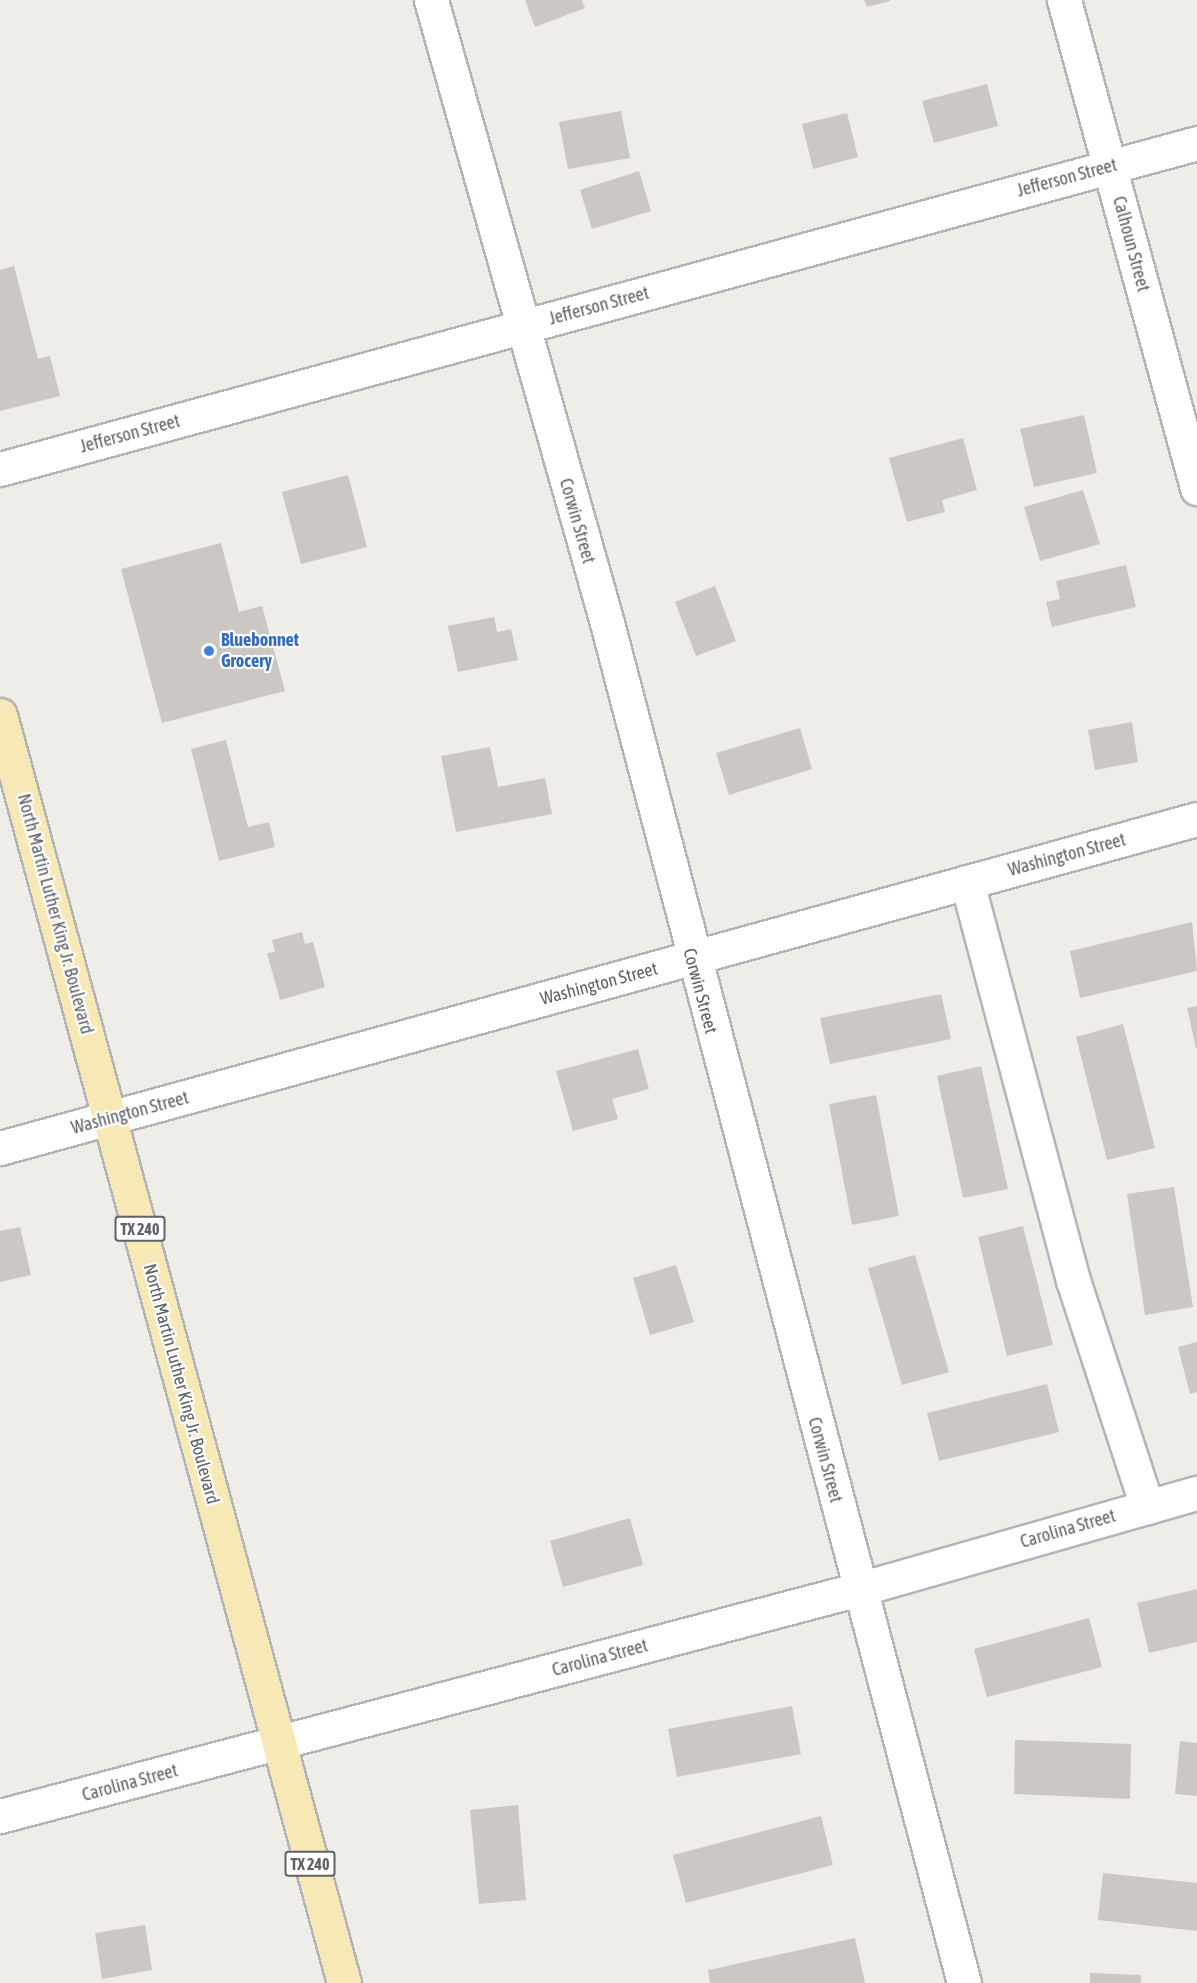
<!DOCTYPE html>
<html>
<head>
<meta charset="utf-8">
<style>
  body { margin:0 }
  #map { position:relative; width:1197px; height:1983px; overflow:hidden; background:#efede8; font-family:"Asap Condensed",sans-serif }
  div>[style] { position:absolute }
  .building>* { inset:0; background:#cbc8c4 }
  .roads { filter:drop-shadow(2px 0 #b2b4b8) drop-shadow(-2px 0 #b2b4b8) drop-shadow(0 2px #b2b4b8) drop-shadow(0 -2px #b2b4b8) }
  .minor>* { height:33px; margin:-16.5px; padding:0 16.5px; transform-origin:16.5px; border-radius:16.5px; background:#fff }
  .major>* { height:33px; margin:-16.5px; padding:0 16.5px; transform-origin:16.5px; border-radius:16.5px; background:#f7e9b5 }
  .dots>* { width:16px; height:16px; translate:-50% -50%; box-sizing:border-box; border:3px solid #fff; border-radius:50% }
  span { translate:-50% -50%; white-space:nowrap; text-align:center; line-height:1.15; -webkit-text-stroke:4.5px #fff; paint-order:stroke }
  .shield-label span { padding:2px 4px; background:#fff; border:2px solid; border-radius:4px; -webkit-text-stroke-width:0 }
  .shield-label { font-size:16px; color:#5f6266; font-weight:700 }
  .street-label { font-size:18px; color:#5f6266 }
  .shop-label { font-size:18px; color:#366cbe; font-weight:700 }
  .left { translate:0 -50%; text-align:left }
</style>
</head>
<body>
<div id="map">
  <div class="building">
    <div style="clip-path:polygon(525px 0,582px 0,585px 8px,535px 27px)"></div>
    <div style="clip-path:polygon(864px 0,890px 0,890px 1px,867px 7px)"></div>
    <div style="clip-path:polygon(987px 84px,998px 126px,934px 143px,922px 101px)"></div>
    <div style="clip-path:polygon(621px 111px,630px 158px,568px 169px,559px 122px)"></div>
    <div style="clip-path:polygon(847px 113px,858px 157px,813px 169px,802px 124px)"></div>
    <div style="clip-path:polygon(639px 171px,651px 211px,592px 229px,580px 190px)"></div>
    <div style="clip-path:polygon(14px 266px,38px 359px,50px 356px,60px 396px,0 411px,0 270px)"></div>
    <div style="clip-path:polygon(1084px 415px,1097px 473px,1034px 487px,1020px 429px)"></div>
    <div style="clip-path:polygon(963px 438px,977px 490px,942px 500px,945px 512px,907px 522px,889px 458px)"></div>
    <div style="clip-path:polygon(348px 475px,367px 547px,301px 564px,282px 492px)"></div>
    <div style="clip-path:polygon(1083px 490px,1100px 544px,1040px 561px,1024px 507px)"></div>
    <div style="clip-path:polygon(221px 543px,239px 612px,262px 606px,285px 691px,162px 723px,121px 569px)"></div>
    <div style="clip-path:polygon(1126px 565px,1136px 607px,1052px 627px,1046px 602px,1060px 599px,1056px 581px)"></div>
    <div style="clip-path:polygon(715px 586px,736px 641px,696px 656px,675px 602px)"></div>
    <div style="clip-path:polygon(494px 617px,497px 632px,511px 629px,518px 660px,458px 672px,448px 626px)"></div>
    <div style="clip-path:polygon(1132px 722px,1138px 762px,1095px 770px,1088px 730px)"></div>
    <div style="clip-path:polygon(800px 728px,812px 769px,729px 795px,716px 753px)"></div>
    <div style="clip-path:polygon(226px 740px,248px 827px,269px 822px,275px 847px,219px 861px,191px 749px)"></div>
    <div style="clip-path:polygon(490px 747px,498px 787px,545px 778px,552px 814px,456px 832px,441px 756px)"></div>
    <div style="clip-path:polygon(1192px 922px,1197px 971px,1080px 998px,1070px 951px)"></div>
    <div style="clip-path:polygon(302px 932px,305px 944px,313px 942px,325px 987px,280px 1000px,267px 953px,275px 952px,272px 940px)"></div>
    <div style="clip-path:polygon(941px 994px,951px 1039px,830px 1064px,820px 1018px)"></div>
    <div style="clip-path:polygon(1197px 1006px,1197px 1048px,1196px 1048px,1187px 1008px)"></div>
    <div style="clip-path:polygon(1123px 1024px,1155px 1148px,1107px 1160px,1076px 1037px)"></div>
    <div style="clip-path:polygon(638px 1049px,649px 1089px,612px 1099px,618px 1119px,573px 1131px,556px 1071px)"></div>
    <div style="clip-path:polygon(981px 1066px,1008px 1189px,963px 1198px,937px 1076px)"></div>
    <div style="clip-path:polygon(876px 1095px,899px 1216px,852px 1225px,829px 1104px)"></div>
    <div style="clip-path:polygon(1174px 1187px,1193px 1307px,1145px 1315px,1127px 1194px)"></div>
    <div style="clip-path:polygon(1023px 1226px,1053px 1345px,1007px 1356px,978px 1237px)"></div>
    <div style="clip-path:polygon(20px 1227px,31px 1275px,0 1282px,0 1231px)"></div>
    <div style="clip-path:polygon(915px 1255px,949px 1372px,902px 1385px,868px 1268px)"></div>
    <div style="clip-path:polygon(676px 1265px,694px 1322px,650px 1335px,633px 1278px)"></div>
    <div style="clip-path:polygon(1197px 1342px,1197px 1392px,1190px 1394px,1178px 1347px)"></div>
    <div style="clip-path:polygon(1047px 1384px,1059px 1432px,939px 1461px,927px 1413px)"></div>
    <div style="clip-path:polygon(630px 1518px,643px 1565px,563px 1587px,550px 1541px)"></div>
    <div style="clip-path:polygon(1197px 1589px,1197px 1642px,1149px 1653px,1137px 1603px)"></div>
    <div style="clip-path:polygon(1089px 1618px,1102px 1667px,987px 1697px,974px 1649px)"></div>
    <div style="clip-path:polygon(792px 1706px,801px 1754px,677px 1777px,668px 1729px)"></div>
    <div style="clip-path:polygon(1015px 1740px,1131px 1744px,1130px 1799px,1014px 1794px)"></div>
    <div style="clip-path:polygon(1180px 1741px,1197px 1743px,1197px 1796px,1175px 1794px)"></div>
    <div style="clip-path:polygon(518px 1805px,526px 1900px,479px 1904px,470px 1810px)"></div>
    <div style="clip-path:polygon(821px 1816px,833px 1865px,686px 1903px,673px 1855px)"></div>
    <div style="clip-path:polygon(1103px 1873px,1197px 1883px,1197px 1931px,1098px 1920px)"></div>
    <div style="clip-path:polygon(145px 1925px,152px 1970px,102px 1979px,95px 1933px)"></div>
    <div style="clip-path:polygon(855px 1938px,865px 1983px,710px 1983px,708px 1970px)"></div>
    <div style="clip-path:polygon(1090px 1973px,1141px 1975px,1141px 1983px,1090px 1983px)"></div>
  </div>
  <div class="roads">
    <div class="minor">
      <div style="left:431px;top:0;width:647px;rotate:74.22deg"></div>
      <div style="left:607px;top:623px;width:1406px;rotate:75.29deg"></div>
      <div style="left:1064px;top:0;width:506px;rotate:74.75deg"></div>
      <div style="left:0;top:469px;width:1241px;rotate:-15.23deg"></div>
      <div style="left:967px;top:882px;width:412px;rotate:75.1deg"></div>
      <div style="left:1073px;top:1280px;width:239px;rotate:71.9deg"></div>
      <div style="left:0;top:1148px;width:1241px;rotate:-15.37deg"></div>
      <div style="left:0;top:1816px;width:888px;rotate:-14.8deg"></div>
      <div style="left:859px;top:1589px;width:351px;rotate:-15.9deg"></div>
    </div>
    <div class="major">
      <div style="left:0;top:715px;width:1314px;rotate:74.82deg"></div>
    </div>
  </div>
  <div class="dots">
    <div style="left:209px;top:651px;background:#3f7fe0"></div>
  </div>
  <div class="shield-label">
    <span style="left:140px;top:1229px">TX 240</span>
    <span style="left:310px;top:1864px">TX 240</span>
  </div>
  <div class="street-label">
    <span style="left:1067px;top:178px;rotate:-15deg">Jefferson Street</span>
    <span style="left:1131px;top:244px;rotate:75deg">Calhoun Street</span>
    <span style="left:599px;top:306px;rotate:-15deg">Jefferson Street</span>
    <span style="left:130px;top:434px;rotate:-15deg">Jefferson Street</span>
    <span style="left:577px;top:521px;rotate:74deg">Corwin Street</span>
    <span style="left:1067px;top:855px;rotate:-15deg">Washington Street</span>
    <span style="left:55px;top:914px;rotate:75deg">North Martin Luther King Jr. Boulevard</span>
    <span style="left:599px;top:984px;rotate:-15deg">Washington Street</span>
    <span style="left:700px;top:991px;rotate:75deg">Corwin Street</span>
    <span style="left:130px;top:1113px;rotate:-15deg">Washington Street</span>
    <span style="left:181px;top:1384px;rotate:75deg">North Martin Luther King Jr. Boulevard</span>
    <span style="left:825px;top:1460px;rotate:75deg">Corwin Street</span>
    <span style="left:1068px;top:1529px;rotate:-16deg">Carolina Street</span>
    <span style="left:600px;top:1658px;rotate:-15deg">Carolina Street</span>
    <span style="left:130px;top:1783px;rotate:-15deg">Carolina Street</span>
  </div>
  <div class="shop-label">
    <span class="left" style="left:221px;top:651px">Bluebonnet<br>Grocery</span>
  </div>
</div>
</body>
</html>
